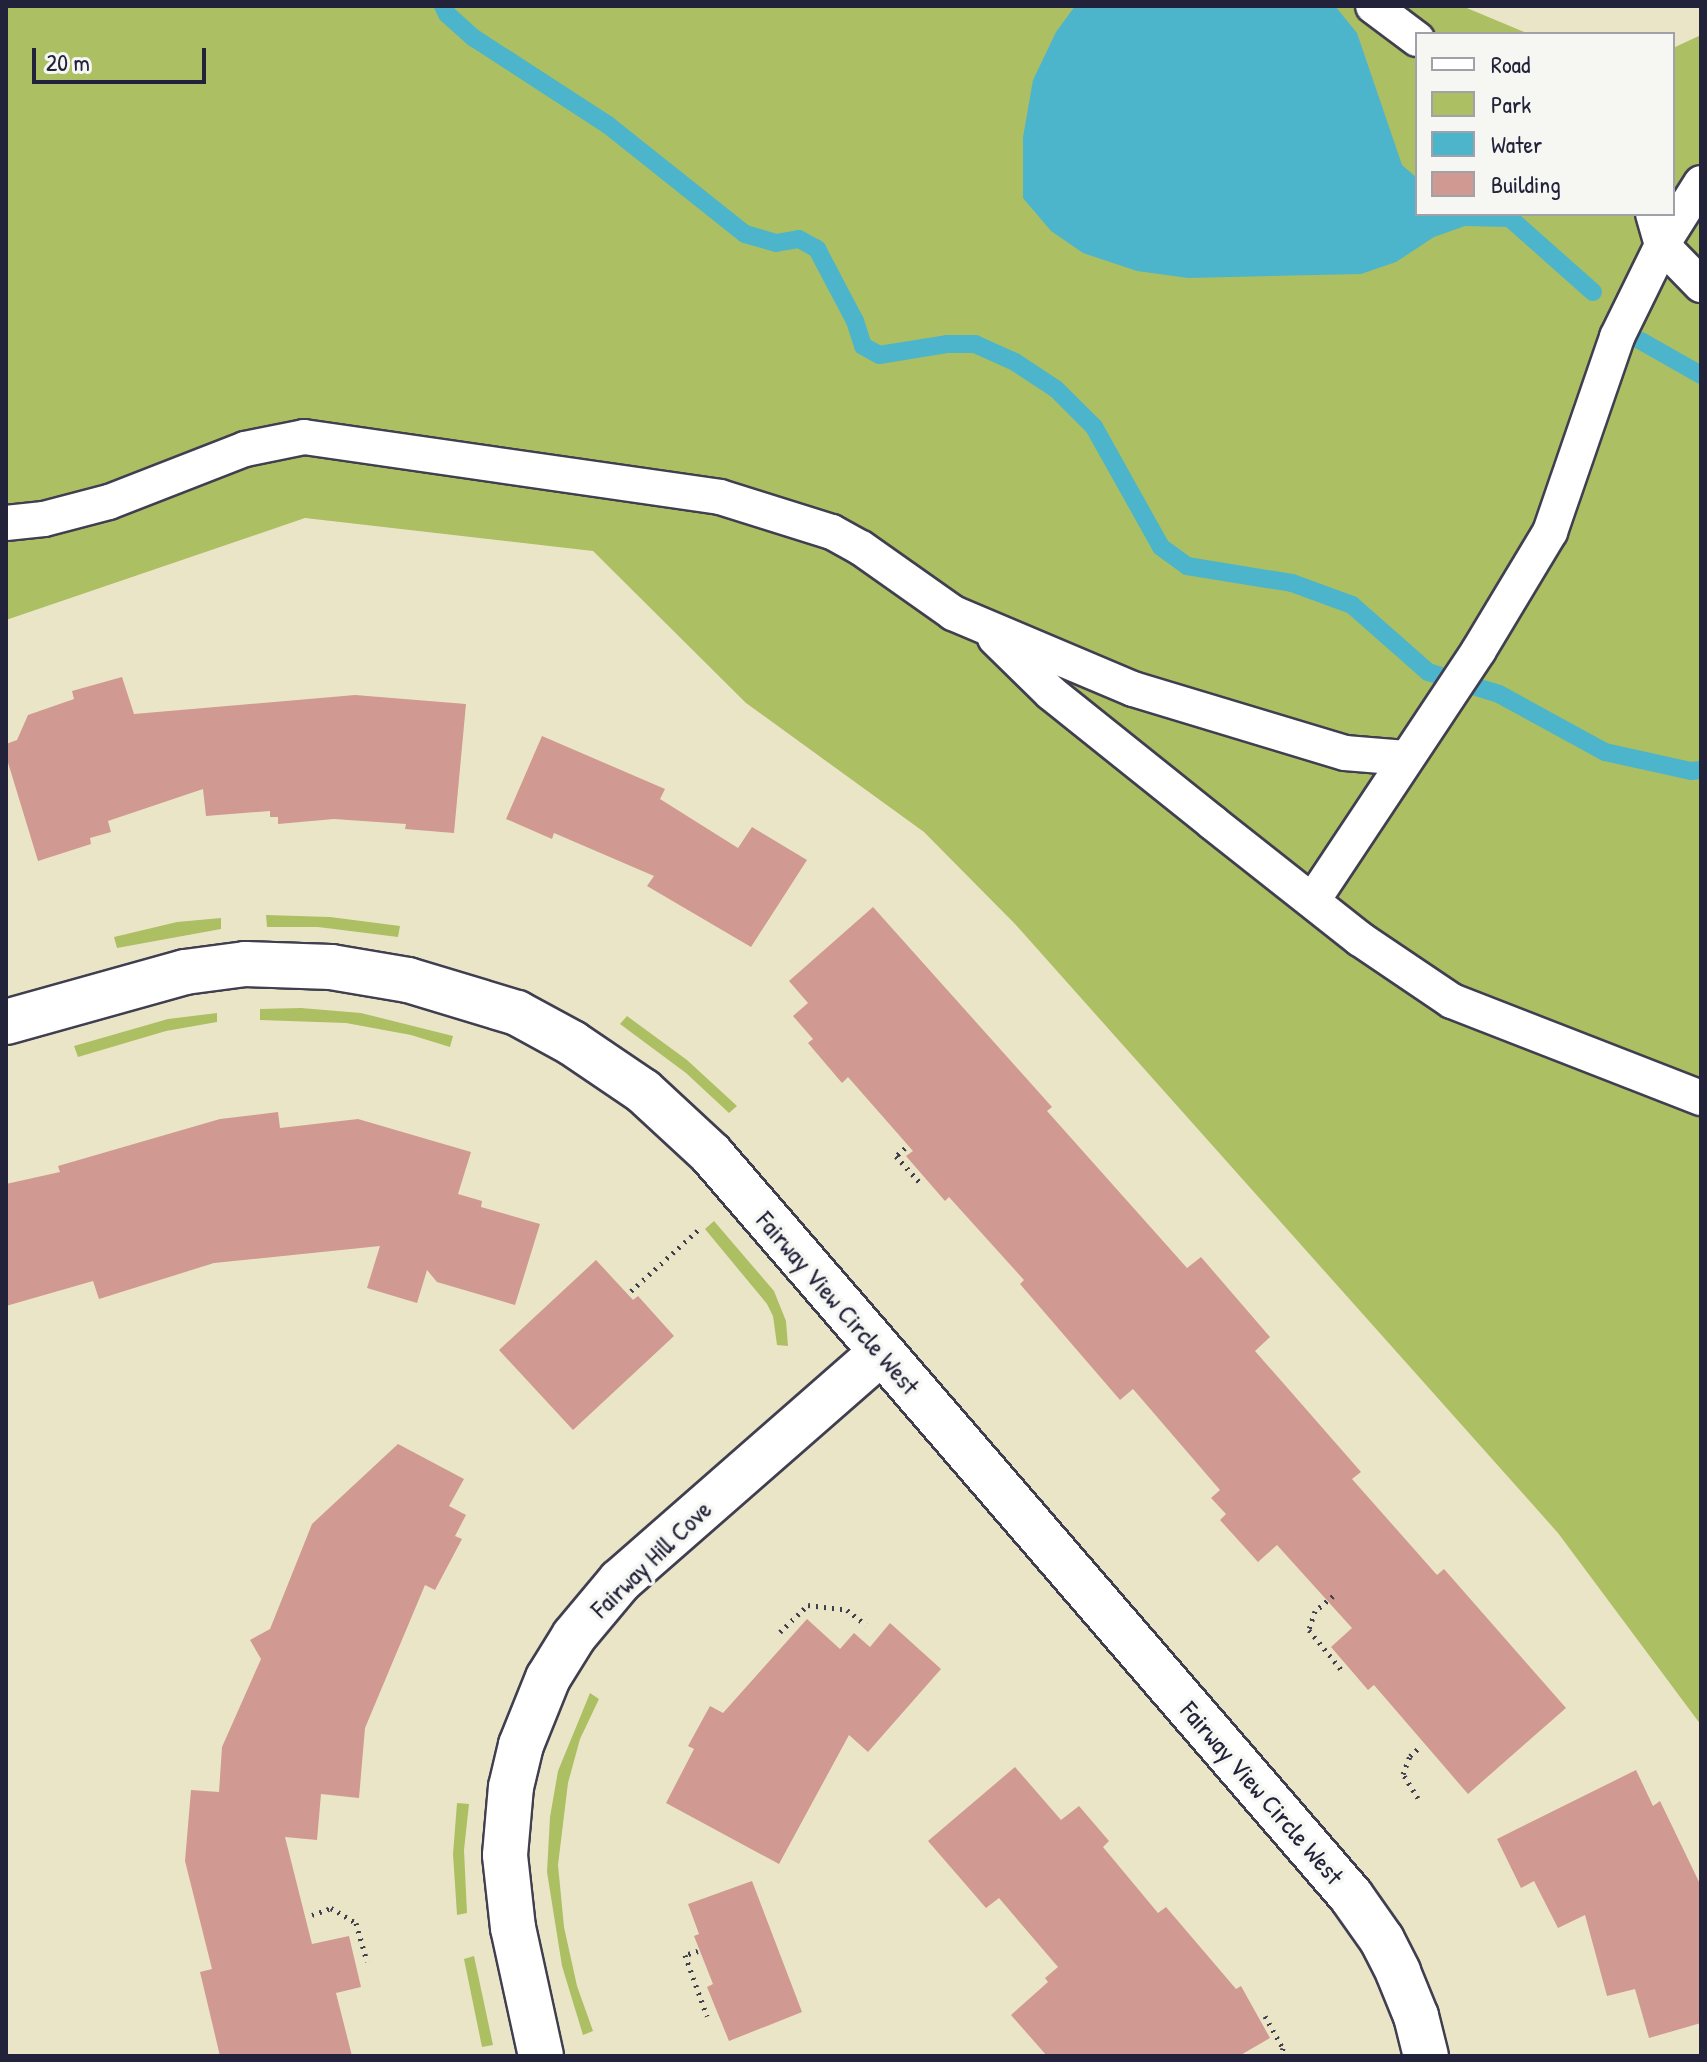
<!DOCTYPE html>
<html>
<head>
<meta charset="utf-8">
<style>
  body { margin:0 }
  #map { position:relative; width:1707px; height:2062px; overflow:hidden; background:#ebe5c8; font-family:"Patrick Hand",sans-serif }
  div>[style] { position:absolute }
  .green>* { inset:0; background:#acbf63 }
  .water>* { inset:0; background:#4cb5cb }
  .stream>* { height:18px; margin:-9px; padding:0 9px; transform-origin:9px; border-radius:9px; background:#4cb5cb }
  .building>* { inset:0; background:#d09992 }
  .path>* { height:5px; margin-top:-2.5px; transform-origin:0; background:repeating-linear-gradient(90deg,#403f50 0 2px,transparent 0 8px) }
  .roads { filter:drop-shadow(2px 0 #403f50) drop-shadow(-2px 0 #403f50) drop-shadow(0 2px #403f50) drop-shadow(0 -2px #403f50) }
  .service>* { height:34px; margin:-17px; padding:0 17px; transform-origin:17px; border-radius:17px; background:#fff }
  .minor>* { height:44px; margin:-22px; padding:0 22px; transform-origin:22px; border-radius:22px; background:#fff }
  span { translate:-50% -50%; white-space:nowrap; text-align:center; line-height:1.15; -webkit-text-stroke:7px #f6f6f2; paint-order:stroke }
  .street-label { font-size:26px; color:#22223b }
  .frame { position:absolute; inset:0; border:8px solid #22223b; pointer-events:none }
  .legend { position:absolute; left:1415px; top:32px; width:260px; height:184px; box-sizing:border-box; background:#f6f6f2; border:2px solid #a1a1a9; margin:0; padding:10px 14px; list-style:none; font-size:24px; color:#22223b }
  .legend li { display:flex; align-items:center; gap:16px; height:40px }
  .legend b { width:40px; border:2px solid #a1a1a9 }
  .scale { position:absolute; left:32px; top:48px; width:174px; height:36px; box-sizing:border-box; border:4px solid #22223b; border-top:0; padding-left:10px; font-size:24px; line-height:28px; white-space:nowrap; color:#22223b; -webkit-text-stroke:6px #f6f6f2; paint-order:stroke }
</style>
</head>
<body>
<div id="map">
  <div class="green">
    <div style="clip-path:polygon(6px 6px,1462px 6px,1529px 34px,1417px 34px,1417px 214px,1673px 214px,1673px 48px,1701px 35px,1701px 1725px,1558px 1533px,1015px 924px,924px 832px,746px 703px,593px 551px,305px 518px,6px 620px)"></div>
    <div style="clip-path:polygon(266px 915px,330px 917px,400px 926px,398px 937px,318px 927px,267px 927px)"></div>
    <div style="clip-path:polygon(221px 918px,221px 929px,117px 948px,114px 937px,177px 922px)"></div>
    <div style="clip-path:polygon(301px 1008px,361px 1013px,453px 1036px,450px 1047px,411px 1035px,346px 1023px,260px 1020px,260px 1009px)"></div>
    <div style="clip-path:polygon(217px 1013px,217px 1022px,166px 1031px,78px 1057px,74px 1046px,168px 1019px)"></div>
    <div style="clip-path:polygon(627px 1016px,687px 1060px,737px 1106px,729px 1113px,686px 1073px,620px 1024px)"></div>
    <div style="clip-path:polygon(714px 1221px,774px 1291px,786px 1321px,788px 1346px,777px 1345px,773px 1316px,767px 1304px,705px 1229px)"></div>
    <div style="clip-path:polygon(590px 1693px,599px 1699px,580px 1739px,568px 1783px,558px 1865px,564px 1927px,577px 1986px,593px 2031px,583px 2035px,562px 1966px,547px 1872px,550px 1817px,558px 1771px)"></div>
    <div style="clip-path:polygon(457px 1803px,469px 1804px,464px 1850px,467px 1913px,457px 1915px,453px 1854px)"></div>
    <div style="clip-path:polygon(474px 1956px,493px 2045px,482px 2047px,464px 1959px)"></div>
  </div>
  <div class="water">
    <div style="clip-path:polygon(1075px 6px,1335px 6px,1357px 33px,1402px 165px,1417px 178px,1417px 214px,1521px 214px,1508px 227px,1465px 226px,1434px 237px,1396px 262px,1361px 274px,1188px 278px,1137px 271px,1083px 253px,1051px 231px,1023px 198px,1023px 137px,1033px 80px,1056px 32px)"></div>
  </div>
  <div class="stream">
    <div style="left:443px;top:6px;width:9px;rotate:63deg"></div>
    <div style="left:447px;top:14px;width:36px;rotate:42deg"></div>
    <div style="left:474px;top:38px;width:160px;rotate:33deg"></div>
    <div style="left:608px;top:125px;width:175px;rotate:38.5deg"></div>
    <div style="left:745px;top:234px;width:32px;rotate:16deg"></div>
    <div style="left:776px;top:243px;width:23px;rotate:-10deg"></div>
    <div style="left:799px;top:239px;width:21px;rotate:29deg"></div>
    <div style="left:817px;top:249px;width:81px;rotate:62.2deg"></div>
    <div style="left:855px;top:321px;width:26px;rotate:72deg"></div>
    <div style="left:863px;top:346px;width:18px;rotate:29deg"></div>
    <div style="left:879px;top:355px;width:70px;rotate:-9.1deg"></div>
    <div style="left:948px;top:344px;width:27px"></div>
    <div style="left:975px;top:344px;width:44px;rotate:24.2deg"></div>
    <div style="left:1015px;top:362px;width:49px;rotate:33.4deg"></div>
    <div style="left:1056px;top:389px;width:54px;rotate:45deg"></div>
    <div style="left:1094px;top:427px;width:137px;rotate:60.8deg"></div>
    <div style="left:1161px;top:547px;width:32px;rotate:36deg"></div>
    <div style="left:1187px;top:566px;width:106px;rotate:9.2deg"></div>
    <div style="left:1292px;top:583px;width:64px;rotate:20.1deg"></div>
    <div style="left:1352px;top:605px;width:101px;rotate:41.4deg"></div>
    <div style="left:1428px;top:672px;width:74px;rotate:17.2deg"></div>
    <div style="left:1499px;top:694px;width:121px;rotate:28.7deg"></div>
    <div style="left:1605px;top:752px;width:88px;rotate:12.5deg"></div>
    <div style="left:1691px;top:771px;width:10px;rotate:-6deg"></div>
    <div style="left:1513px;top:221px;width:107px;rotate:41.6deg"></div>
    <div style="left:1641px;top:341px;width:69px;rotate:29.5deg"></div>
  </div>
  <div class="building">
    <div style="clip-path:polygon(122px 677px,134px 714px,355px 695px,466px 704px,454px 833px,405px 829px,406px 824px,334px 819px,278px 824px,278px 817px,270px 817px,270px 811px,206px 816px,203px 789px,108px 821px,111px 832px,90px 838px,91px 844px,38px 861px,6px 756px,6px 744px,17px 740px,28px 715px,74px 699px,72px 691px)"></div>
    <div style="clip-path:polygon(542px 736px,665px 789px,660px 799px,738px 848px,752px 827px,807px 860px,751px 947px,647px 886px,654px 876px,554px 833px,552px 839px,506px 819px)"></div>
    <div style="clip-path:polygon(873px 907px,1052px 1107px,1047px 1111px,1187px 1268px,1201px 1257px,1270px 1337px,1255px 1351px,1361px 1472px,1352px 1479px,1437px 1575px,1444px 1569px,1566px 1708px,1468px 1794px,1374px 1685px,1368px 1690px,1331px 1647px,1352px 1628px,1277px 1545px,1258px 1562px,1220px 1520px,1226px 1514px,1211px 1498px,1220px 1490px,1133px 1389px,1120px 1400px,1020px 1284px,1024px 1280px,949px 1197px,945px 1201px,906px 1156px,913px 1151px,848px 1077px,842px 1083px,808px 1043px,813px 1039px,793px 1016px,808px 1003px,789px 981px)"></div>
    <div style="clip-path:polygon(278px 1112px,280px 1128px,358px 1119px,471px 1152px,458px 1194px,482px 1201px,481px 1207px,540px 1224px,515px 1305px,437px 1282px,427px 1270px,417px 1303px,367px 1288px,380px 1246px,214px 1263px,99px 1299px,93px 1281px,6px 1306px,6px 1184px,60px 1172px,58px 1166px,220px 1119px)"></div>
    <div style="clip-path:polygon(596px 1260px,633px 1300px,638px 1296px,674px 1336px,573px 1430px,499px 1350px)"></div>
    <div style="clip-path:polygon(398px 1444px,464px 1479px,449px 1506px,466px 1515px,455px 1536px,462px 1539px,435px 1590px,425px 1585px,365px 1728px,359px 1798px,321px 1794px,317px 1840px,285px 1837px,312px 1944px,349px 1936px,361px 1987px,336px 1993px,352px 2056px,220px 2056px,200px 1972px,212px 1969px,185px 1861px,191px 1790px,219px 1792px,222px 1747px,261px 1659px,250px 1640px,270px 1629px,312px 1524px)"></div>
    <div style="clip-path:polygon(807px 1619px,840px 1649px,854px 1633px,870px 1647px,890px 1623px,941px 1669px,868px 1752px,849px 1735px,779px 1864px,666px 1803px,694px 1749px,688px 1746px,710px 1706px,723px 1713px)"></div>
    <div style="clip-path:polygon(1015px 1767px,1061px 1820px,1079px 1806px,1109px 1841px,1103px 1847px,1158px 1913px,1166px 1907px,1236px 1989px,1241px 1986px,1270px 2038px,1239px 2056px,1047px 2056px,1011px 2015px,1048px 1982px,1045px 1978px,1058px 1967px,999px 1898px,986px 1908px,928px 1841px)"></div>
    <div style="clip-path:polygon(1636px 1770px,1653px 1806px,1660px 1801px,1701px 1886px,1701px 2023px,1649px 2038px,1635px 1989px,1607px 1996px,1585px 1915px,1558px 1928px,1534px 1881px,1521px 1888px,1497px 1839px)"></div>
    <div style="clip-path:polygon(752px 1881px,802px 2012px,729px 2041px,707px 1987px,713px 1984px,694px 1936px,699px 1934px,688px 1904px)"></div>
  </div>
  <div class="path">
    <div style="left:905px;top:1148px;width:12px;rotate:138deg"></div>
    <div style="left:896px;top:1156px;width:36px;rotate:48deg"></div>
    <div style="left:631px;top:1291px;width:91px;rotate:-42.3deg"></div>
    <div style="left:1333px;top:1596px;width:23px;rotate:140deg"></div>
    <div style="left:1315px;top:1611px;width:20px;rotate:108deg"></div>
    <div style="left:1309px;top:1630px;width:55px;rotate:50.9deg"></div>
    <div style="left:780px;top:1632px;width:39px;rotate:-44deg"></div>
    <div style="left:808px;top:1605px;width:39px;rotate:7deg"></div>
    <div style="left:847px;top:1610px;width:24px;rotate:38deg"></div>
    <div style="left:1418px;top:1798px;width:28px;rotate:-122deg"></div>
    <div style="left:1403px;top:1774px;width:19px;rotate:-69deg"></div>
    <div style="left:1410px;top:1756px;width:15px;rotate:-42deg"></div>
    <div style="left:312px;top:1915px;width:20px;rotate:-20deg"></div>
    <div style="left:331px;top:1908px;width:29px;rotate:31deg"></div>
    <div style="left:356px;top:1923px;width:40px;rotate:74deg"></div>
    <div style="left:698px;top:1951px;width:14px;rotate:163deg"></div>
    <div style="left:685px;top:1955px;width:65px;rotate:70.2deg"></div>
    <div style="left:1265px;top:2016px;width:37px;rotate:61deg"></div>
    <div style="left:1283px;top:2048px;width:8px;rotate:104deg"></div>
  </div>
  <div class="roads">
    <div class="service">
      <div style="left:1373px;top:6px;width:55px;rotate:36.9deg"></div>
      <div style="left:1701px;top:183px;width:73px;rotate:122.2deg"></div>
      <div style="left:1662px;top:245px;width:56px;rotate:45.7deg"></div>
      <div style="left:6px;top:523px;width:38px;rotate:-6deg"></div>
      <div style="left:44px;top:519px;width:67px;rotate:-14.7deg"></div>
      <div style="left:109px;top:502px;width:146px;rotate:-21.3deg"></div>
      <div style="left:245px;top:449px;width:60px;rotate:-11.5deg"></div>
      <div style="left:304px;top:437px;width:420px;rotate:8.2deg"></div>
      <div style="left:720px;top:497px;width:117px;rotate:17.4deg"></div>
      <div style="left:832px;top:532px;width:33px;rotate:29deg"></div>
      <div style="left:861px;top:548px;width:113px;rotate:35.2deg"></div>
      <div style="left:953px;top:613px;width:195px;rotate:22.9deg"></div>
      <div style="left:1133px;top:689px;width:221px;rotate:16.8deg"></div>
      <div style="left:1345px;top:753px;width:61px;rotate:4.7deg"></div>
      <div style="left:995px;top:638px;width:78px;rotate:44.5deg"></div>
      <div style="left:1051px;top:693px;width:208px;rotate:38.7deg"></div>
      <div style="left:1213px;top:823px;width:187px;rotate:38.3deg"></div>
      <div style="left:1360px;top:939px;width:111px;rotate:34deg"></div>
      <div style="left:1452px;top:1001px;width:267px;rotate:21.3deg"></div>
      <div style="left:1313px;top:900px;width:300px;rotate:-56.4deg"></div>
      <div style="left:1479px;top:650px;width:138px;rotate:-59deg"></div>
      <div style="left:1550px;top:532px;width:206px;rotate:-71deg"></div>
      <div style="left:1617px;top:337px;width:102px;rotate:-63.9deg"></div>
      <div style="left:1662px;top:245px;width:32px;rotate:-106deg"></div>
    </div>
    <div class="minor">
      <div style="left:6px;top:1022px;width:186px;rotate:-15.6deg"></div>
      <div style="left:185px;top:972px;width:61px;rotate:-7.6deg"></div>
      <div style="left:245px;top:964px;width:86px;rotate:2deg"></div>
      <div style="left:331px;top:967px;width:78px;rotate:9.6deg"></div>
      <div style="left:408px;top:980px;width:114px;rotate:16.8deg"></div>
      <div style="left:517px;top:1013px;width:63px;rotate:28.6deg"></div>
      <div style="left:572px;top:1043px;width:86px;rotate:34.1deg"></div>
      <div style="left:643px;top:1091px;width:93px;rotate:42.8deg"></div>
      <div style="left:711px;top:1154px;width:980px;rotate:49.22deg"></div>
      <div style="left:1351px;top:1896px;width:54px;rotate:54.8deg"></div>
      <div style="left:1382px;top:1940px;width:36px;rotate:63deg"></div>
      <div style="left:1398px;top:1972px;width:48px;rotate:67.8deg"></div>
      <div style="left:1416px;top:2016px;width:41px;rotate:76deg"></div>
      <div style="left:541px;top:2056px;width:131px;rotate:-102.3deg"></div>
      <div style="left:513px;top:1928px;width:73px;rotate:-96.3deg"></div>
      <div style="left:505px;top:1855px;width:68px;rotate:-85deg"></div>
      <div style="left:511px;top:1787px;width:43px;rotate:-76.6deg"></div>
      <div style="left:521px;top:1745px;width:72px;rotate:-68.1deg"></div>
      <div style="left:548px;top:1678px;width:49px;rotate:-58.2deg"></div>
      <div style="left:574px;top:1636px;width:72px;rotate:-50.1deg"></div>
      <div style="left:620px;top:1581px;width:346px;rotate:-41.2deg"></div>
    </div>
  </div>
  <div class="street-label">
    <span style="left:838px;top:1303px;rotate:49deg">Fairway View Circle West</span>
    <span style="left:651px;top:1559px;rotate:-44deg">Fairway Hill Cove</span>
    <span style="left:1262px;top:1793px;rotate:49deg">Fairway View Circle West</span>
  </div>
  <div class="frame"></div>
  <ul class="legend">
  <li><b style="height:10px;background:#fff"></b>Road</li>
  <li><b style="height:22px;background:#acbf63"></b>Park</li>
  <li><b style="height:22px;background:#4cb5cb"></b>Water</li>
  <li><b style="height:22px;background:#d09992"></b>Building</li>
  </ul>
  <div class="scale">20 m</div>
</div>
</body>
</html>
